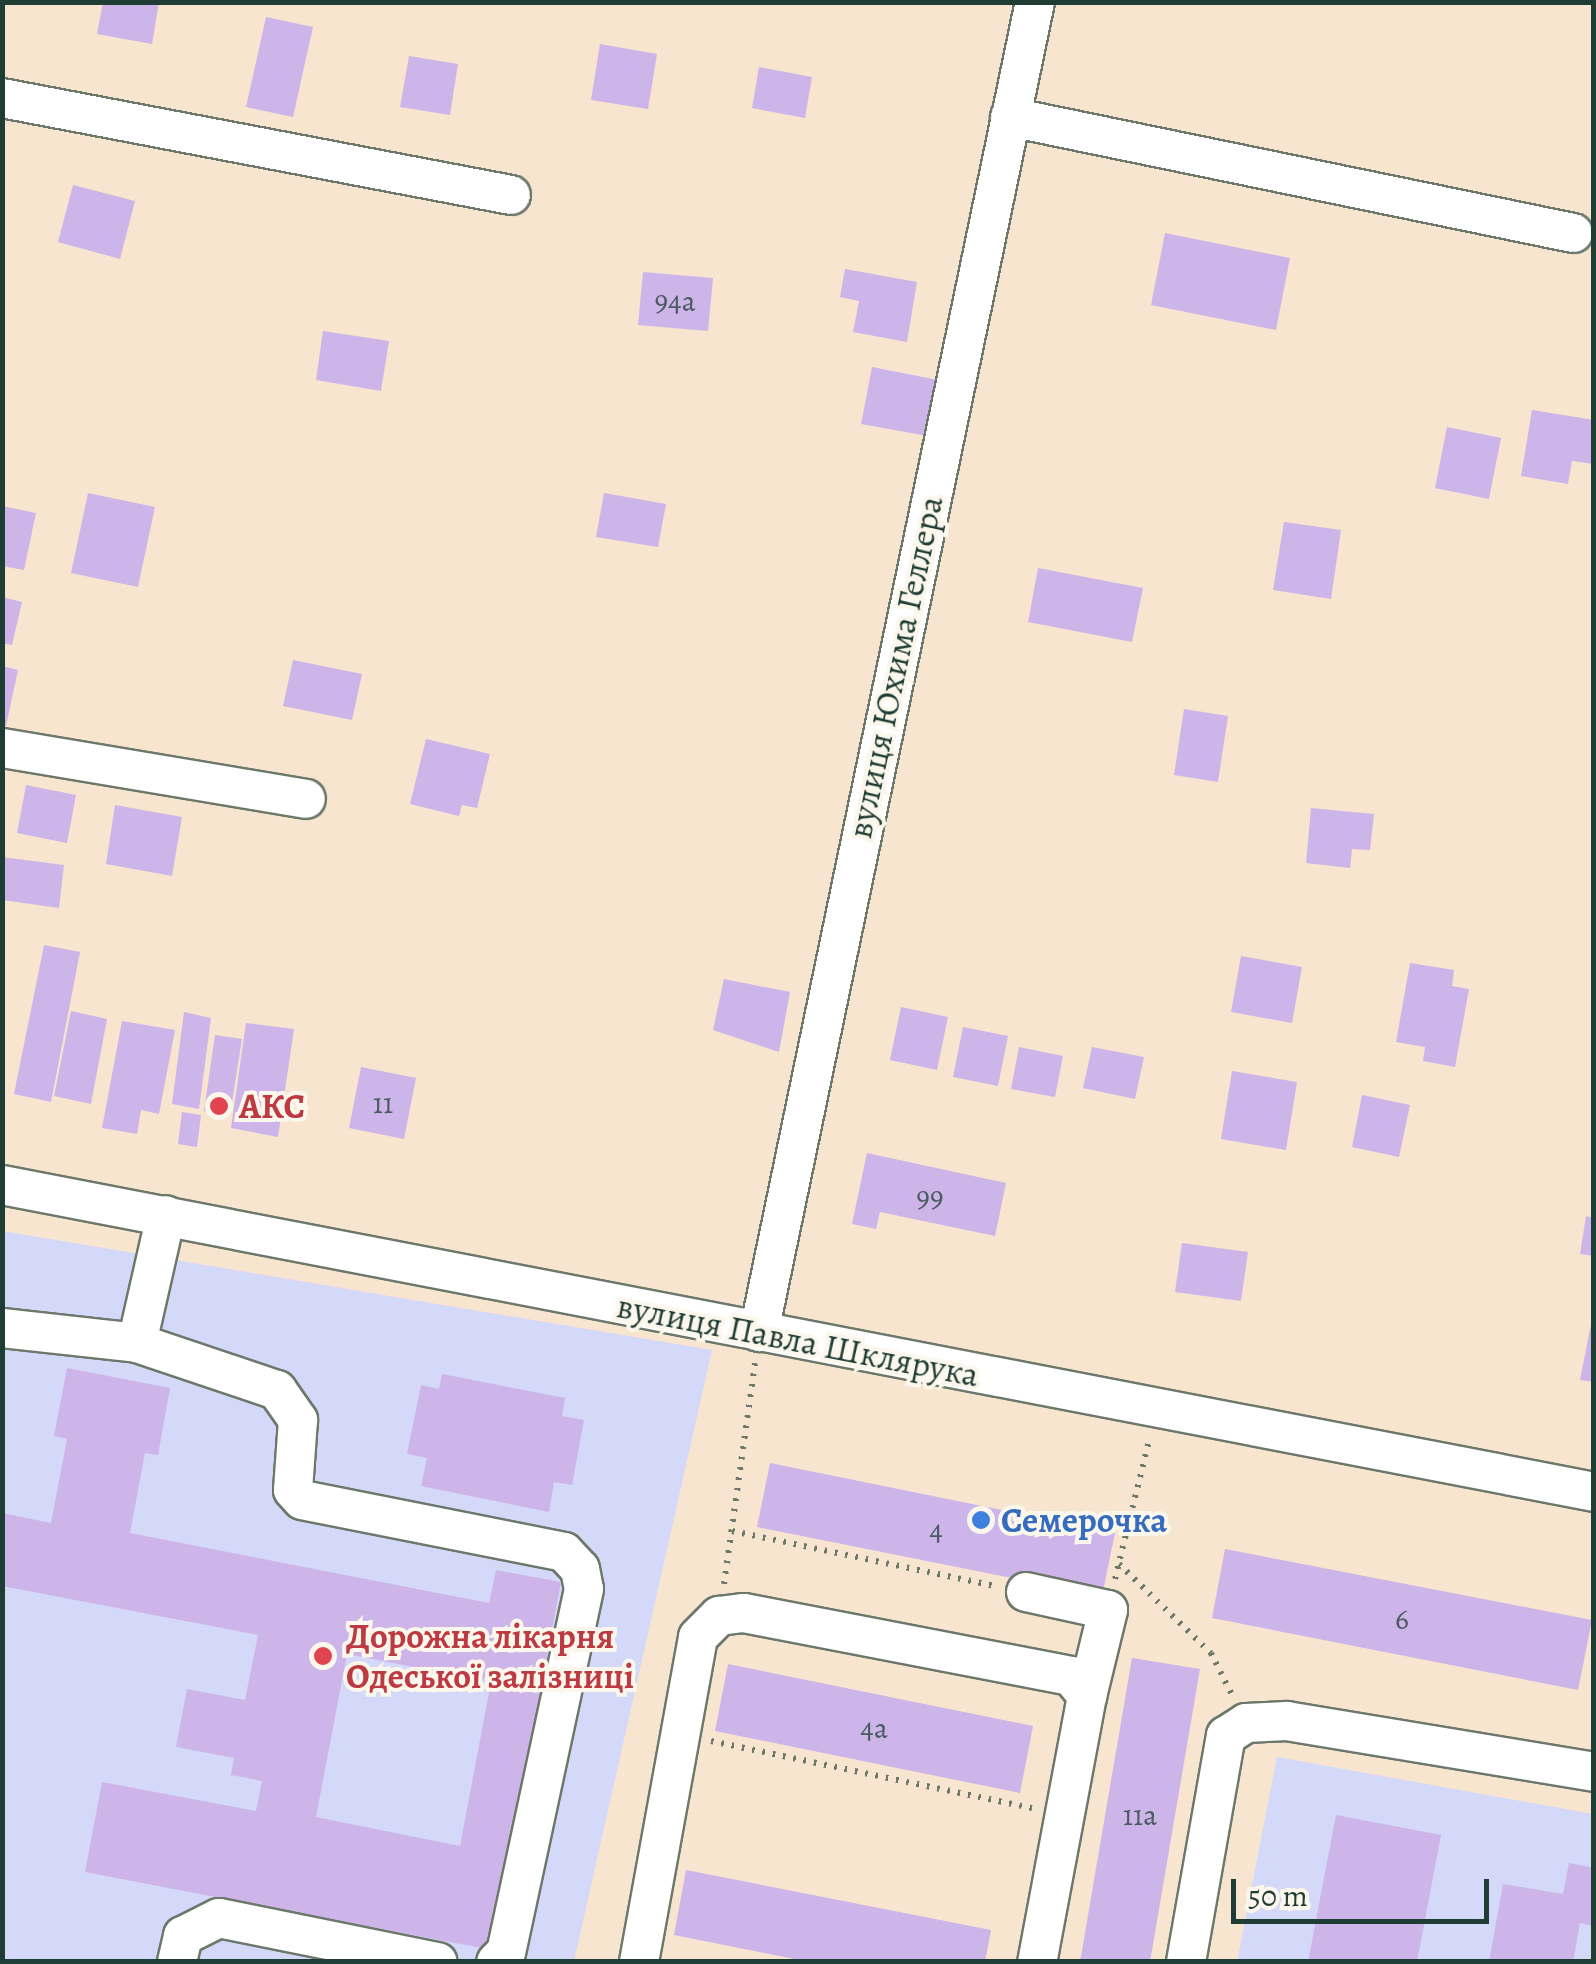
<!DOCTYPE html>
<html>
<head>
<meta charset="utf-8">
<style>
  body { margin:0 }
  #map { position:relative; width:1596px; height:1964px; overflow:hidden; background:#f7e5cf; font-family:Alegreya,serif }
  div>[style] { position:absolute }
  .built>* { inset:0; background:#d4d8f9 }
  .building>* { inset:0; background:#cdb5e9 }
  .path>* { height:6px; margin-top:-3px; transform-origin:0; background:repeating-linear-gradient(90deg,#6b786a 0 2.5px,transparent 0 10.5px) }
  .roads { filter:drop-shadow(2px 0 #6b786a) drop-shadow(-2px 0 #6b786a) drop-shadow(0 2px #6b786a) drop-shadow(0 -2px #6b786a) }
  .minor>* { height:38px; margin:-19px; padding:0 19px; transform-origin:19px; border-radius:19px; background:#fff }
  .dots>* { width:28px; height:28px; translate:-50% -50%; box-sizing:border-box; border:5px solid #fbf7ec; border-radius:50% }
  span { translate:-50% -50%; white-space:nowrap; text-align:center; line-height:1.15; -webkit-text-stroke:8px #fbf7ec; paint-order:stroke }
  .number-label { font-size:30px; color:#4a5b61 }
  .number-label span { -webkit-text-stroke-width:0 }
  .street-label { font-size:35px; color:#1f3d34 }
  .health-label { font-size:35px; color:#be3a42; font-weight:700 }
  .left { translate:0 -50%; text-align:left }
  .shop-label { font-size:35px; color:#366cbe; font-weight:700 }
  .frame { position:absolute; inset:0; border:5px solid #1f3d34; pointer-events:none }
  .scale { position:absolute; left:1231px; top:1879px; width:258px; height:45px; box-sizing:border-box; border:5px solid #1f3d34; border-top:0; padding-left:12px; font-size:30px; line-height:35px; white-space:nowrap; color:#1f3d34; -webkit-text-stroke:8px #fbf7ec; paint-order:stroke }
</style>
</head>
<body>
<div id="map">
  <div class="built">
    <div style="clip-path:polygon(2px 1231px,712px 1350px,574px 1961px,3px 1961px)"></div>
    <div style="clip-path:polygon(1277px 1757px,1593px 1814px,1593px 1961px,1237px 1962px)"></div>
  </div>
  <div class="building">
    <div style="clip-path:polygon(103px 2px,159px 2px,152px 44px,97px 34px)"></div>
    <div style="clip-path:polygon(266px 17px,313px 27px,293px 117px,246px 107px)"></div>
    <div style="clip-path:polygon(600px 44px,657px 54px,648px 109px,591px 100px)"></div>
    <div style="clip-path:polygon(409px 56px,458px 64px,450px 115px,400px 107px)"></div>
    <div style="clip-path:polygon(759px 67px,812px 77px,805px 118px,752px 108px)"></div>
    <div style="clip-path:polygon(73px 185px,135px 201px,120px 259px,58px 242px)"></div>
    <div style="clip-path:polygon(1165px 233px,1290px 258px,1276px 330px,1151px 305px)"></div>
    <div style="clip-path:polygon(845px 269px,917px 282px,907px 342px,853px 332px,859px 301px,840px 297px)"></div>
    <div style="clip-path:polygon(643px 272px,713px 278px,708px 331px,638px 325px)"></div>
    <div style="clip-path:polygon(323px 331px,389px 341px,381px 391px,316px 380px)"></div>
    <div style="clip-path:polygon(872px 367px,938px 380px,928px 436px,861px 424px)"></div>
    <div style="clip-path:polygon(1532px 410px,1594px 420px,1594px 464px,1572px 461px,1568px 484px,1521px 476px)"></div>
    <div style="clip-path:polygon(1447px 427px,1501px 438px,1489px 499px,1435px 488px)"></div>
    <div style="clip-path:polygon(88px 493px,155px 507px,138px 587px,71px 573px)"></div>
    <div style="clip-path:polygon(604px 493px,666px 504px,658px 547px,596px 537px)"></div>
    <div style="clip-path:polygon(2px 506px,36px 513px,24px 570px,2px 566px)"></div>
    <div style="clip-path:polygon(1284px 522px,1341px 530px,1331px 599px,1273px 590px)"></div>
    <div style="clip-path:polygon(1038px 568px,1143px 588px,1132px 642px,1028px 622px)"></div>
    <div style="clip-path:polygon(2px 597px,22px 602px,12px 645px,2px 643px)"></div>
    <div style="clip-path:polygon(293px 660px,362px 674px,352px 720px,283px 706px)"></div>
    <div style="clip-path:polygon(2px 666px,18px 670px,6px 726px,2px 725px)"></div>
    <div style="clip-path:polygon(1184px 709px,1228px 716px,1218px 782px,1174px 775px)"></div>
    <div style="clip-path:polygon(426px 739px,490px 754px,477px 808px,462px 805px,459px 816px,410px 804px)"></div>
    <div style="clip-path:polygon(26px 785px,76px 795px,67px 843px,17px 833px)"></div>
    <div style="clip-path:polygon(115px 805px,182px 817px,172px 876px,106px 864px)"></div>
    <div style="clip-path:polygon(1311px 808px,1374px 814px,1370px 850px,1352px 849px,1350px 868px,1306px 863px)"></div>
    <div style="clip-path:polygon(2px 857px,64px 865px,59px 908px,2px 900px)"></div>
    <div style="clip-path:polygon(44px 945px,80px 952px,51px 1102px,14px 1094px)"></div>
    <div style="clip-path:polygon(1241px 956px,1302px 967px,1292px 1023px,1231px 1012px)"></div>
    <div style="clip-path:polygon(1410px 963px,1454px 970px,1452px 986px,1469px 989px,1455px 1067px,1423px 1061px,1425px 1047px,1396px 1042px)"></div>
    <div style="clip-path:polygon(724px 979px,790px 992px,779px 1052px,713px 1030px)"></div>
    <div style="clip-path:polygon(901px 1007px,948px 1017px,937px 1070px,890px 1060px)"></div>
    <div style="clip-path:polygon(71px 1011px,107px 1019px,91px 1104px,54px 1096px)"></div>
    <div style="clip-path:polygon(184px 1012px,211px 1018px,199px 1109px,172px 1104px)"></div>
    <div style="clip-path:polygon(122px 1021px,175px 1030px,159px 1114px,141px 1110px,137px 1134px,102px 1128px)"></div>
    <div style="clip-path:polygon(246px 1023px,294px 1029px,278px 1137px,231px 1128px)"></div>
    <div style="clip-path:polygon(963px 1027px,1008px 1036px,998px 1086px,953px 1077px)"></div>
    <div style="clip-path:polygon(215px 1035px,242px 1039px,230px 1115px,204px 1111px)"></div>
    <div style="clip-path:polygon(1019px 1047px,1063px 1056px,1055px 1097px,1011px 1089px)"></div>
    <div style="clip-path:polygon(1092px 1047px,1144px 1057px,1135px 1099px,1083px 1088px)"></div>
    <div style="clip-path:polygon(361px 1067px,416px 1078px,404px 1139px,349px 1128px)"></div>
    <div style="clip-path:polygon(1232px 1071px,1297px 1082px,1286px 1150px,1221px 1139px)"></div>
    <div style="clip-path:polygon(1362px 1095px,1410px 1105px,1399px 1157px,1352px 1147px)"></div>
    <div style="clip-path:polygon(182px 1112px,201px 1115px,197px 1147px,178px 1144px)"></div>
    <div style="clip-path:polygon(867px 1153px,1006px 1183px,995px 1236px,880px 1212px,876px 1229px,852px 1224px)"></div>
    <div style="clip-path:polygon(1586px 1216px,1594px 1218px,1594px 1256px,1580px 1254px)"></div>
    <div style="clip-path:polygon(1182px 1243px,1248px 1252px,1241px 1301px,1175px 1292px)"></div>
    <div style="clip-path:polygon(1592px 1319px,1594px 1319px,1594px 1382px,1580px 1380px)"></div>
    <div style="clip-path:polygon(evenodd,67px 1368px,170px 1388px,158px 1455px,145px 1453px,130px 1533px,489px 1603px,496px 1570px,561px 1582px,492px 1950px,85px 1872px,102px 1782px,256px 1811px,262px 1781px,231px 1775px,234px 1758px,176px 1747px,187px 1689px,245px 1700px,258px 1635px,2px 1586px,2px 1513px,51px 1523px,67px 1439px,54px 1436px,67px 1368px,347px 1654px,491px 1682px,460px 1846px,316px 1817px,347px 1654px)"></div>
    <div style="clip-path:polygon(442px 1374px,565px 1398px,562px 1416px,584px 1420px,572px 1485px,554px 1482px,549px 1512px,421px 1486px,427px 1458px,407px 1454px,421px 1385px,439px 1389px)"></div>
    <div style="clip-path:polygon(770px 1463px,1115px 1533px,1102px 1596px,757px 1527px)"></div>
    <div style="clip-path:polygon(1225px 1549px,1592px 1620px,1578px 1690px,1212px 1618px)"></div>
    <div style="clip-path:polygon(1132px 1658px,1200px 1669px,1150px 1962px,1080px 1962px)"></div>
    <div style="clip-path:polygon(728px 1664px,1033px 1726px,1020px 1793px,715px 1731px)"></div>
    <div style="clip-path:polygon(1336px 1815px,1441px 1835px,1417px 1962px,1308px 1962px)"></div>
    <div style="clip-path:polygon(1569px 1863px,1594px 1868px,1594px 1926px,1580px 1923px,1573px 1962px,1489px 1962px,1503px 1884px,1563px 1894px)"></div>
    <div style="clip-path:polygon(686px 1870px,991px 1930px,985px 1962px,809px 1962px,674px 1935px)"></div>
  </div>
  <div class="path">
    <div style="left:732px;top:1531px;width:270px;rotate:11.8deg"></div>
    <div style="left:1119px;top:1564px;width:128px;rotate:44.1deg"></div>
    <div style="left:1211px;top:1653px;width:47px;rotate:63.4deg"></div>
    <div style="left:1115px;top:1579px;width:142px;rotate:-76.2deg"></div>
    <div style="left:724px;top:1584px;width:223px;rotate:-82deg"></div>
    <div style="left:711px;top:1741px;width:328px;rotate:11.8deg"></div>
  </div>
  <div class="roads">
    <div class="minor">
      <div style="left:2px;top:98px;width:518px;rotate:10.79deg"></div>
      <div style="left:1010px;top:117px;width:575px;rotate:11.64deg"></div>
      <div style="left:2px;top:748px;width:308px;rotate:9.5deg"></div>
      <div style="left:2px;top:1185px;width:1621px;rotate:10.91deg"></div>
      <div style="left:2px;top:1328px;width:136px;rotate:6.3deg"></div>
      <div style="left:137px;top:1343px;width:148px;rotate:18.6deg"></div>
      <div style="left:277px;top:1390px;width:37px;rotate:55deg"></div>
      <div style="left:298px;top:1420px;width:70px;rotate:94.1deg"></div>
      <div style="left:293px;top:1490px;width:13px;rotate:48deg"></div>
      <div style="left:302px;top:1500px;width:267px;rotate:11.2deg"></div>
      <div style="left:564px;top:1552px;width:23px;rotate:47deg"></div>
      <div style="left:580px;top:1569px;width:20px;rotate:79deg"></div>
      <div style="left:584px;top:1589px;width:371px;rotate:102.1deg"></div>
      <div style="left:506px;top:1952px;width:14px;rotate:135deg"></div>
      <div style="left:759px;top:1332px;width:1358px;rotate:-78.28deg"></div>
      <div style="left:137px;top:1343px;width:131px;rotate:-77.2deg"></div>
      <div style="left:1026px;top:1592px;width:84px;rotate:12.4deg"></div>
      <div style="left:1108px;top:1610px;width:89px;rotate:103.7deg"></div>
      <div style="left:177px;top:1962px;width:27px;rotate:-77deg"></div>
      <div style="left:183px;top:1936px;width:40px;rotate:-26.6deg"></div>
      <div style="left:219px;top:1918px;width:223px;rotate:11.4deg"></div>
      <div style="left:639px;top:1962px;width:330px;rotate:-79.7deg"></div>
      <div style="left:698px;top:1637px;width:30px;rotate:-45deg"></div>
      <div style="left:719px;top:1616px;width:25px;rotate:-7deg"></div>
      <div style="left:744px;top:1613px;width:333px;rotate:10.9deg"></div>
      <div style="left:1071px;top:1676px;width:26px;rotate:51deg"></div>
      <div style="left:1087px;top:1696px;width:271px;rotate:100.6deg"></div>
      <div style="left:1186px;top:1962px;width:230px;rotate:-80deg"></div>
      <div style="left:1226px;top:1736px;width:24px;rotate:-33deg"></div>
      <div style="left:1246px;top:1723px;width:41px;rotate:-2.8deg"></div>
      <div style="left:1287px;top:1721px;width:311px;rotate:9.4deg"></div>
    </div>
  </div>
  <div class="dots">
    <div style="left:219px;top:1106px;background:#e0444e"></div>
    <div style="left:981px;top:1520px;background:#3f7fe0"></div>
    <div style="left:323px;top:1656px;background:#e0444e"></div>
  </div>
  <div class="number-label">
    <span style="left:675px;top:301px">94а</span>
    <span style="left:383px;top:1103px">11</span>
    <span style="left:930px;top:1197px">99</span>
    <span style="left:936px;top:1530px">4</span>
    <span style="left:1402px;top:1619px">6</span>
    <span style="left:874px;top:1728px">4а</span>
    <span style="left:1140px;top:1815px">11а</span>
  </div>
  <div class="street-label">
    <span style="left:895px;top:667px;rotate:-78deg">вулиця Юхима Геллера</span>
    <span style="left:798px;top:1340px;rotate:11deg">вулиця Павла Шклярука</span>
  </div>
  <div class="health-label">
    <span class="left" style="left:239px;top:1106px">АКС</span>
    <span class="left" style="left:346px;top:1656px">Дорожна лікарня<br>Одеської залізниці</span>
  </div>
  <div class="shop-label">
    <span class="left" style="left:1001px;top:1520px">Семерочка</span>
  </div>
  <div class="frame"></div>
  <div class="scale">50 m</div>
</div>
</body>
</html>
